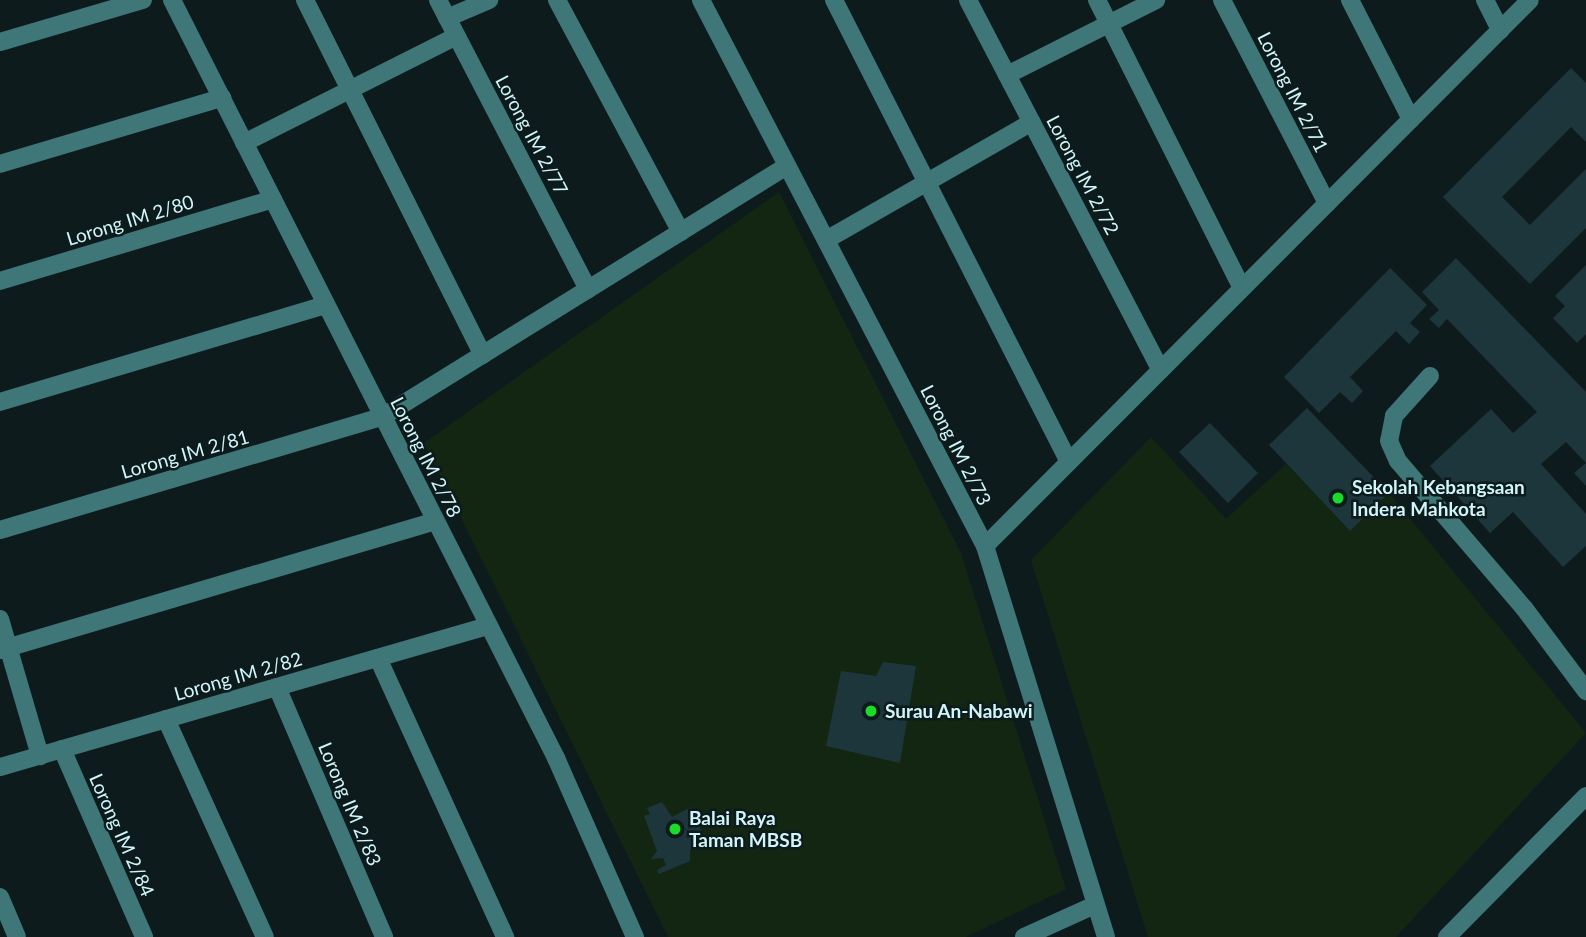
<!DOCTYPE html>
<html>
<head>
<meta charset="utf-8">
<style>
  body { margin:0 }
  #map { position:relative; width:1586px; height:937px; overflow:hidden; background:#0e1b1d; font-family:Lato,sans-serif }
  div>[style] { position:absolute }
  .green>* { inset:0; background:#132612 }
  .building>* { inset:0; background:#1d363c }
  .minor>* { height:18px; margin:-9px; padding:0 9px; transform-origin:9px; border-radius:9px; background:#3f7677 }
  .dots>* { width:19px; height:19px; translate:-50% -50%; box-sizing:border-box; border:4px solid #0e1b1d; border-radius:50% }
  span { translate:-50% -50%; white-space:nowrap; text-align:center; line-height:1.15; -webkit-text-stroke:5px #0e1b1d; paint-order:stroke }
  .street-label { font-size:19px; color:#d0f6f9 }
  .poi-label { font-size:19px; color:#d0f6f9; font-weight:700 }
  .left { translate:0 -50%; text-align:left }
</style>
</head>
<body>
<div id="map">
  <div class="green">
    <div style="clip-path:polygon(779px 192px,961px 553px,1066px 889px,966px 937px,668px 937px,424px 443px)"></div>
    <div style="clip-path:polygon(1151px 437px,1226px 519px,1286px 464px,1350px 531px,1389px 493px,1586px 733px,1396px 937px,1148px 937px,1031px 560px)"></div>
  </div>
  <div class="building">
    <div style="clip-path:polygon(1571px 68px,1586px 83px,1586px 142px,1571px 127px,1502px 197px,1530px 225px,1586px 169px,1586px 228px,1530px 284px,1443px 197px)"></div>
    <div style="clip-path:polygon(1456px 258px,1586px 392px,1586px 486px,1574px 473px,1586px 463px,1566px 442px,1541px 464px,1586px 514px,1586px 546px,1563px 567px,1513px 512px,1490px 533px,1430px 466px,1491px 409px,1513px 433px,1537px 412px,1447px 319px,1439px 328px,1429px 319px,1439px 310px,1422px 292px)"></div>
    <div style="clip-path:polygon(1586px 265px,1586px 334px,1577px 343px,1553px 318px,1565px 306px,1555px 296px)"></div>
    <div style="clip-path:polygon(1390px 268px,1427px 305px,1410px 323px,1420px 332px,1409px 344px,1396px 331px,1350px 377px,1363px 391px,1352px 403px,1340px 392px,1319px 413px,1284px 377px)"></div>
    <div style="clip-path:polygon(1307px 408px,1389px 493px,1350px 531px,1269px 445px)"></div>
    <div style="clip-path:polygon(1210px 423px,1258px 473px,1228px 503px,1179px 452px)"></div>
    <div style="clip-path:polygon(883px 662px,916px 666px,900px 763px,826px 746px,841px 671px,876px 676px)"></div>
    <div style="clip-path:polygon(662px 802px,672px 817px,691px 807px,706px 842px,690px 850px,690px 861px,659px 874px,657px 870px,666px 865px,663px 858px,651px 859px,657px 851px,644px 816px,650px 814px,647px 808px)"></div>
  </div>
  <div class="minor">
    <div style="left:172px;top:0;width:850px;rotate:63.13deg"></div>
    <div style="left:556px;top:758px;width:196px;rotate:66.2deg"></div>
    <div style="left:305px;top:0;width:397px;rotate:63.4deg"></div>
    <div style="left:438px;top:0;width:326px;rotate:62.6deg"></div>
    <div style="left:557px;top:0;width:263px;rotate:61.9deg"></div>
    <div style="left:701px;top:0;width:615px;rotate:62.52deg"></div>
    <div style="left:985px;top:546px;width:409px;rotate:72.8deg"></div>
    <div style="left:834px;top:0;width:518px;rotate:63.04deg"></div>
    <div style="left:968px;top:0;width:417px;rotate:62.5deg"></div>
    <div style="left:1097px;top:0;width:322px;rotate:63.3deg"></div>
    <div style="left:1222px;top:0;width:229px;rotate:62.7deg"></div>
    <div style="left:1350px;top:0;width:134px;rotate:62.9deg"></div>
    <div style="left:1485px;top:0;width:34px;rotate:63deg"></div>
    <div style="left:447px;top:18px;width:46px;rotate:-23.2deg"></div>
    <div style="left:0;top:42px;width:149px;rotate:-16.4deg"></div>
    <div style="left:1007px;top:75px;width:167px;rotate:-26.7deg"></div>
    <div style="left:244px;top:143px;width:238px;rotate:-26.7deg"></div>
    <div style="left:0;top:164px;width:232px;rotate:-16.6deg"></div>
    <div style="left:826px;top:240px;width:237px;rotate:-29.8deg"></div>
    <div style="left:0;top:281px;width:285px;rotate:-16.7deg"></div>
    <div style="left:1430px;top:376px;width:54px;rotate:132deg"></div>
    <div style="left:1394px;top:416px;width:25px;rotate:101deg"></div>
    <div style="left:1389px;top:441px;width:22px;rotate:66deg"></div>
    <div style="left:1398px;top:461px;width:194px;rotate:49.4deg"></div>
    <div style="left:1524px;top:608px;width:104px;rotate:53.2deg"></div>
    <div style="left:0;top:402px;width:340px;rotate:-16.6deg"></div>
    <div style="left:0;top:530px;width:398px;rotate:-16.5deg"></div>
    <div style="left:382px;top:417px;width:476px;rotate:-31.8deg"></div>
    <div style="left:985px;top:546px;width:771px;rotate:-45.05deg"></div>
    <div style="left:0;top:619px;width:143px;rotate:73.7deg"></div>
    <div style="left:0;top:650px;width:454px;rotate:-16.5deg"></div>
    <div style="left:378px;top:658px;width:307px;rotate:65.5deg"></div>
    <div style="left:277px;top:687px;width:272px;rotate:66.8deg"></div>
    <div style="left:166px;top:719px;width:239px;rotate:65.6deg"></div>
    <div style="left:62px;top:749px;width:205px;rotate:66.4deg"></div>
    <div style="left:0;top:767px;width:508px;rotate:-16.12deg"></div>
    <div style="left:0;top:897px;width:43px;rotate:67deg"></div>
    <div style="left:1024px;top:937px;width:78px;rotate:-24.3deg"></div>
    <div style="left:1447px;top:937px;width:198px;rotate:-45.4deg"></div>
  </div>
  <div class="dots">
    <div style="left:1338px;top:498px;background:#1adb29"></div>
    <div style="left:871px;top:711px;background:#1adb29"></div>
    <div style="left:675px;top:829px;background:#1adb29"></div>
  </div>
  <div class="street-label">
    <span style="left:1293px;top:92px;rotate:63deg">Lorong IM 2/71</span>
    <span style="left:532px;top:135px;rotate:62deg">Lorong IM 2/77</span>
    <span style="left:1083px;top:175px;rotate:62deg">Lorong IM 2/72</span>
    <span style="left:130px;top:220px;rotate:-17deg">Lorong IM 2/80</span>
    <span style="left:956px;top:445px;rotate:63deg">Lorong IM 2/73</span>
    <span style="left:185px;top:454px;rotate:-16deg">Lorong IM 2/81</span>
    <span style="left:426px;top:457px;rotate:63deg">Lorong IM 2/78</span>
    <span style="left:238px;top:676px;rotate:-16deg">Lorong IM 2/82</span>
    <span style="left:350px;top:804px;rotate:67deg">Lorong IM 2/83</span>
    <span style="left:122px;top:835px;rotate:66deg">Lorong IM 2/84</span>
  </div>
  <div class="poi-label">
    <span class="left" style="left:1352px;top:498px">Sekolah Kebangsaan<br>Indera Mahkota</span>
    <span class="left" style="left:885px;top:711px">Surau An-Nabawi</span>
    <span class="left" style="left:689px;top:829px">Balai Raya<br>Taman MBSB</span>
  </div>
</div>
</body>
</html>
